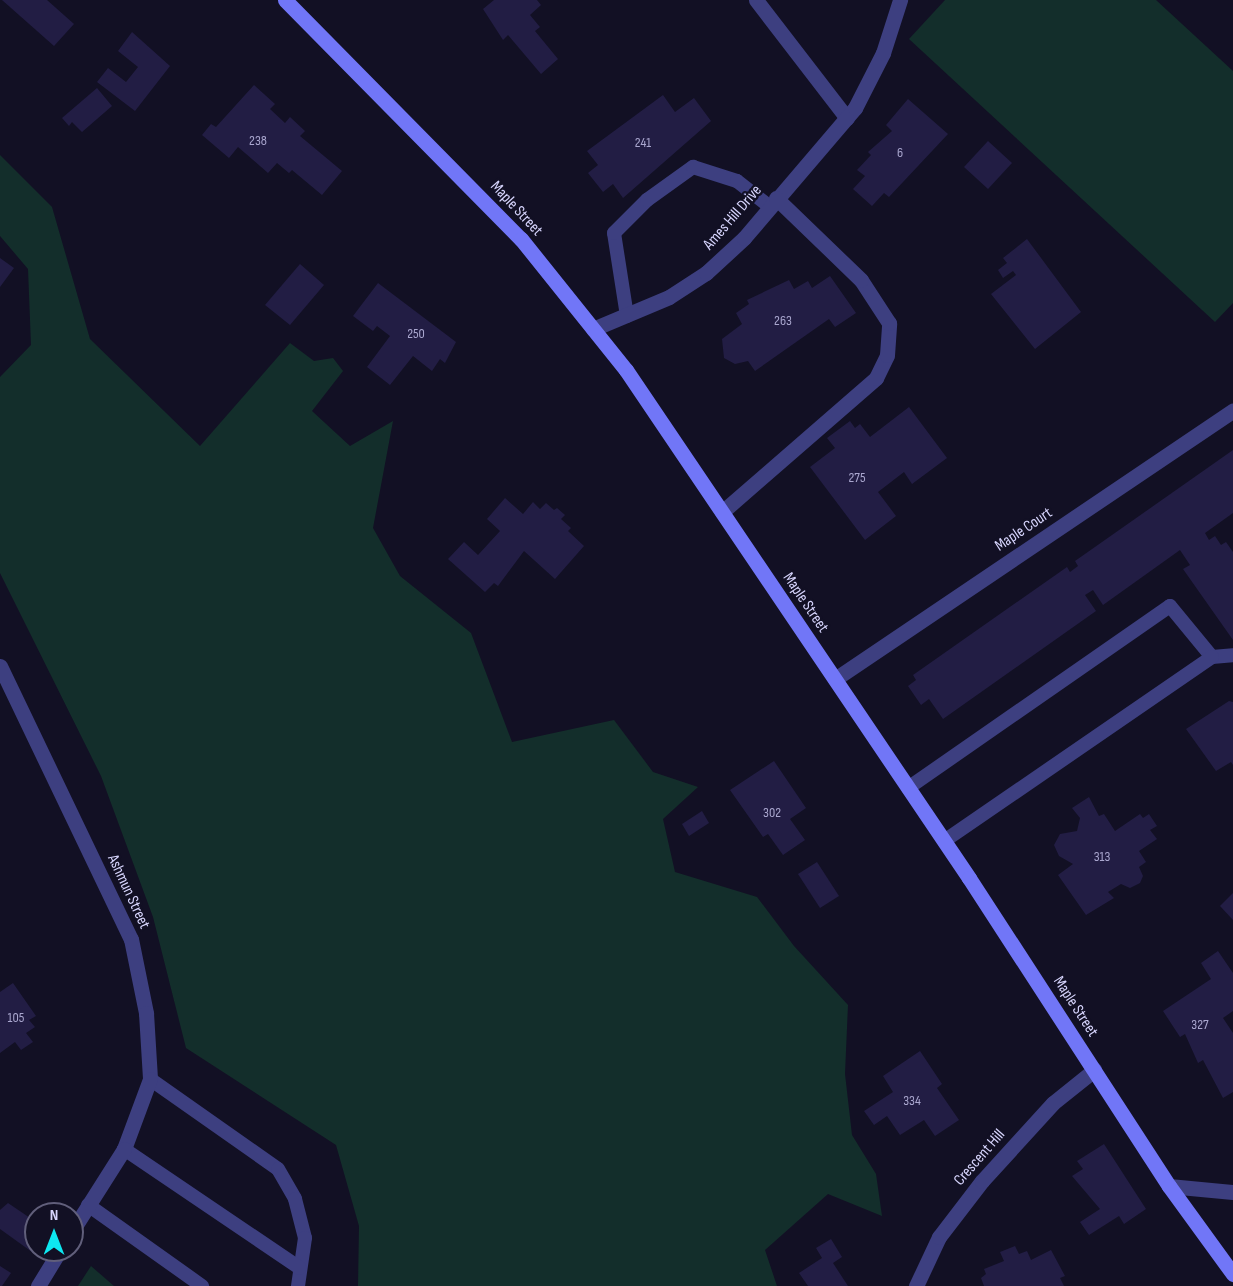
<!DOCTYPE html>
<html>
<head>
<meta charset="utf-8">
<style>
  body { margin:0 }
  #map { position:relative; width:1233px; height:1286px; overflow:hidden; background:#121024; font-family:"Sofia Sans Condensed",sans-serif }
  div>[style] { position:absolute }
  .green>* { inset:0; background:#132e2b }
  .building>* { inset:0; background:#221d44 }
  .service>* { height:14px; margin:-7px; padding:0 7px; transform-origin:7px; border-radius:7px; background:#3d3f80 }
  .minor>* { height:15px; margin:-7.5px; padding:0 7.5px; transform-origin:7.5px; border-radius:7.5px; background:#3d3f80 }
  .secondary>* { height:15px; margin:-7.5px; padding:0 7.5px; transform-origin:7.5px; border-radius:7.5px; background:#7176f7 }
  span { translate:-50% -50%; white-space:nowrap; text-align:center; line-height:1.15; -webkit-text-stroke:5px #121024; paint-order:stroke }
  .number-label { font-size:14px; color:#aaa7cf }
  .number-label span { -webkit-text-stroke-width:0 }
  .street-label { font-size:16px; color:#d7d5fd }
  .north { position:absolute; left:24px; top:1202px; width:60px; height:60px; box-sizing:border-box; background:#121024; border:2px solid #615f7b; border-radius:50%; rotate:0deg; font-size:16px; font-weight:700; line-height:24px; text-align:center; color:#d7d5fd }
  .north::after { content:''; display:block; margin:auto; width:21px; height:27px; background:#0de8f1; clip-path:polygon(50% 0,100% 100%,50% 72%,0 100%) }
</style>
</head>
<body>
<div id="map">
  <div class="green">
    <div style="clip-path:polygon(945px 0,1156px 0,1233px 71px,1233px 303px,1215px 322px,909px 39px)"></div>
    <div style="clip-path:polygon(0 155px,52px 207px,90px 339px,200px 446px,290px 343px,314px 361px,333px 358px,343px 371px,312px 411px,350px 446px,393px 421px,373px 528px,400px 576px,471px 633px,512px 742px,614px 720px,653px 772px,698px 787px,663px 819px,675px 872px,757px 897px,794px 946px,848px 1005px,845px 1074px,852px 1135px,876px 1174px,882px 1216px,828px 1194px,765px 1250px,777px 1286px,358px 1286px,359px 1226px,336px 1145px,186px 1048px,153px 917px,101px 776px,0 573px,0 377px,31px 345px,28px 269px,0 236px)"></div>
    <div style="clip-path:polygon(91px 1266px,114px 1286px,78px 1286px)"></div>
  </div>
  <div class="building">
    <div style="clip-path:polygon(2px 0,47px 0,74px 24px,54px 46px)"></div>
    <div style="clip-path:polygon(494px 0,537px 0,541px 5px,530px 15px,540px 27px,535px 31px,558px 59px,541px 74px,508px 35px,503px 40px,483px 9px)"></div>
    <div style="clip-path:polygon(132px 32px,170px 66px,135px 111px,97px 82px,108px 68px,126px 82px,138px 67px,118px 51px)"></div>
    <div style="clip-path:polygon(254px 85px,275px 104px,270px 109px,285px 123px,290px 117px,305px 131px,300px 136px,342px 171px,322px 195px,292px 170px,289px 173px,277px 163px,268px 173px,238px 147px,229px 158px,202px 135px,211px 124px,216px 127px)"></div>
    <div style="clip-path:polygon(97px 88px,112px 106px,82px 132px,72px 122px,69px 126px,62px 118px)"></div>
    <div style="clip-path:polygon(663px 95px,675px 112px,694px 98px,711px 121px,623px 198px,613px 184px,603px 192px,588px 173px,598px 165px,587px 151px)"></div>
    <div style="clip-path:polygon(908px 99px,948px 134px,889px 197px,884px 193px,872px 206px,853px 189px,865px 176px,857px 170px,871px 155px,868px 152px,892px 131px,886px 125px)"></div>
    <div style="clip-path:polygon(988px 141px,1012px 163px,988px 189px,964px 167px)"></div>
    <div style="clip-path:polygon(1027px 239px,1081px 312px,1035px 349px,991px 294px,1016px 275px,1013px 271px,1003px 278px,998px 270px,1007px 263px,1003px 258px)"></div>
    <div style="clip-path:polygon(0 258px,14px 268px,0 287px)"></div>
    <div style="clip-path:polygon(300px 264px,324px 285px,290px 325px,265px 305px)"></div>
    <div style="clip-path:polygon(830px 276px,856px 313px,835px 327px,829px 319px,755px 371px,748px 361px,735px 364px,724px 358px,722px 339px,742px 324px,736px 313px,749px 304px,747px 300px,789px 280px,794px 289px,808px 281px,812px 288px)"></div>
    <div style="clip-path:polygon(378px 283px,456px 342px,445px 363px,440px 359px,432px 371px,413px 356px,390px 385px,367px 367px,390px 336px,377px 326px,373px 331px,353px 316px)"></div>
    <div style="clip-path:polygon(909px 407px,947px 458px,912px 484px,904px 472px,878px 492px,896px 516px,865px 540px,810px 467px,835px 448px,827px 438px,850px 421px,855px 428px,860px 424px,870px 437px)"></div>
    <div style="clip-path:polygon(1233px 450px,1233px 513px,1205px 533px,1209px 540px,1215px 536px,1221px 545px,1226px 542px,1233px 552px,1233px 640px,1183px 569px,1190px 565px,1180px 550px,1103px 605px,1093px 590px,1085px 595px,1096px 611px,943px 719px,929px 699px,921px 705px,908px 686px,916px 680px,913px 675px,1067px 567px,1070px 572px,1078px 566px,1075px 561px)"></div>
    <div style="clip-path:polygon(505px 498px,523px 514px,533px 502px,540px 509px,546px 503px,554px 510px,557px 508px,565px 515px,561px 519px,571px 528px,568px 531px,584px 546px,555px 579px,524px 551px,498px 586px,494px 583px,485px 592px,448px 559px,464px 542px,478px 555px,500px 531px,487px 519px)"></div>
    <div style="clip-path:polygon(1229px 701px,1233px 702px,1233px 765px,1231px 762px,1216px 771px,1186px 729px)"></div>
    <div style="clip-path:polygon(774px 761px,806px 808px,790px 819px,805px 840px,783px 855px,768px 834px,763px 837px,730px 790px)"></div>
    <div style="clip-path:polygon(1089px 797px,1099px 816px,1104px 814px,1115px 831px,1140px 814px,1143px 818px,1149px 814px,1157px 826px,1150px 830px,1157px 839px,1139px 851px,1146px 862px,1139px 867px,1143px 876px,1140px 883px,1130px 888px,1121px 884px,1108px 892px,1114px 898px,1086px 915px,1058px 875px,1073px 864px,1059px 856px,1054px 845px,1060px 834px,1077px 831px,1080px 818px,1072px 808px)"></div>
    <div style="clip-path:polygon(702px 811px,709px 823px,689px 836px,682px 824px)"></div>
    <div style="clip-path:polygon(817px 862px,839px 896px,820px 908px,798px 874px)"></div>
    <div style="clip-path:polygon(1233px 893px,1233px 920px,1220px 906px)"></div>
    <div style="clip-path:polygon(1218px 951px,1233px 973px,1233px 1011px,1223px 1018px,1233px 1033px,1233px 1092px,1223px 1098px,1203px 1060px,1198px 1063px,1185px 1034px,1180px 1037px,1163px 1011px,1211px 979px,1201px 963px)"></div>
    <div style="clip-path:polygon(13px 983px,36px 1016px,29px 1020px,35px 1027px,26px 1033px,33px 1042px,21px 1050px,15px 1042px,0 1053px,0 992px)"></div>
    <div style="clip-path:polygon(920px 1051px,942px 1084px,937px 1088px,959px 1120px,935px 1136px,924px 1120px,900px 1135px,887px 1116px,874px 1125px,864px 1111px,893px 1092px,883px 1076px)"></div>
    <div style="clip-path:polygon(1104px 1144px,1146px 1209px,1124px 1224px,1119px 1216px,1089px 1235px,1080px 1222px,1100px 1209px,1072px 1176px,1083px 1169px,1077px 1161px)"></div>
    <div style="clip-path:polygon(8px 1203px,36px 1222px,36px 1246px,32px 1252px,0 1229px,0 1210px)"></div>
    <div style="clip-path:polygon(831px 1239px,842px 1257px,833px 1263px,848px 1286px,808px 1286px,799px 1273px,822px 1258px,816px 1248px)"></div>
    <div style="clip-path:polygon(1015px 1246px,1019px 1254px,1027px 1251px,1031px 1260px,1051px 1250px,1065px 1276px,1060px 1278px,1064px 1286px,984px 1286px,981px 1278px,986px 1274px,984px 1269px,1004px 1261px,1000px 1252px)"></div>
    <div style="clip-path:polygon(0 1266px,11px 1273px,2px 1286px,0 1286px)"></div>
  </div>
  <div class="service">
    <div style="left:627px;top:316px;width:84px;rotate:-98.9deg"></div>
    <div style="left:614px;top:233px;width:47px;rotate:-45deg"></div>
    <div style="left:647px;top:200px;width:57px;rotate:-35.7deg"></div>
    <div style="left:693px;top:167px;width:46px;rotate:17.7deg"></div>
    <div style="left:737px;top:181px;width:41px;rotate:38deg"></div>
    <div style="left:1212px;top:657px;width:21px;rotate:-5deg"></div>
    <div style="left:908px;top:788px;width:319px;rotate:-34.8deg"></div>
    <div style="left:1170px;top:606px;width:66px;rotate:50.5deg"></div>
    <div style="left:1212px;top:657px;width:325px;rotate:145.5deg"></div>
    <div style="left:150px;top:1079px;width:156px;rotate:35.1deg"></div>
    <div style="left:278px;top:1169px;width:34px;rotate:60deg"></div>
    <div style="left:295px;top:1199px;width:40px;rotate:75.6deg"></div>
    <div style="left:305px;top:1238px;width:49px;rotate:98.3deg"></div>
    <div style="left:124px;top:1149px;width:212px;rotate:34.1deg"></div>
    <div style="left:88px;top:1205px;width:140px;rotate:35.4deg"></div>
  </div>
  <div class="minor">
    <div style="left:756px;top:0;width:149px;rotate:52.4deg"></div>
    <div style="left:593px;top:329px;width:82px;rotate:-22.8deg"></div>
    <div style="left:669px;top:297px;width:44px;rotate:-33deg"></div>
    <div style="left:706px;top:273px;width:52px;rotate:-42.6deg"></div>
    <div style="left:744px;top:238px;width:171px;rotate:-49.5deg"></div>
    <div style="left:855px;top:108px;width:62px;rotate:-63deg"></div>
    <div style="left:883px;top:53px;width:56px;rotate:-72.2deg"></div>
    <div style="left:722px;top:512px;width:204px;rotate:-41deg"></div>
    <div style="left:876px;top:378px;width:25px;rotate:-64deg"></div>
    <div style="left:887px;top:355px;width:32px;rotate:-86deg"></div>
    <div style="left:889px;top:323px;width:51px;rotate:-123.1deg"></div>
    <div style="left:861px;top:280px;width:118px;rotate:-136deg"></div>
    <div style="left:0;top:666px;width:303px;rotate:64.4deg"></div>
    <div style="left:131px;top:939px;width:76px;rotate:78.5deg"></div>
    <div style="left:146px;top:1013px;width:66px;rotate:86.5deg"></div>
    <div style="left:150px;top:1079px;width:75px;rotate:110.4deg"></div>
    <div style="left:124px;top:1149px;width:97px;rotate:122.4deg"></div>
    <div style="left:835px;top:679px;width:480px;rotate:-34deg"></div>
    <div style="left:1169px;top:1186px;width:64px;rotate:5.4deg"></div>
    <div style="left:38px;top:1286px;width:42px;rotate:-58.6deg"></div>
    <div style="left:916px;top:1286px;width:54px;rotate:-64.9deg"></div>
    <div style="left:939px;top:1237px;width:71px;rotate:-52.5deg"></div>
    <div style="left:982px;top:1181px;width:105px;rotate:-47.7deg"></div>
    <div style="left:1053px;top:1103px;width:53px;rotate:-38.8deg"></div>
  </div>
  <div class="secondary">
    <div style="left:285px;top:0;width:336px;rotate:45.4deg"></div>
    <div style="left:521px;top:239px;width:168px;rotate:51.3deg"></div>
    <div style="left:626px;top:370px;width:613px;rotate:55.97deg"></div>
    <div style="left:969px;top:878px;width:367px;rotate:57deg"></div>
    <div style="left:1169px;top:1186px;width:109px;rotate:54deg"></div>
  </div>
  <div class="number-label">
    <span style="left:258px;top:141px">238</span>
    <span style="left:643px;top:143px">241</span>
    <span style="left:900px;top:153px">6</span>
    <span style="left:783px;top:321px">263</span>
    <span style="left:416px;top:334px">250</span>
    <span style="left:857px;top:478px">275</span>
    <span style="left:772px;top:813px">302</span>
    <span style="left:1102px;top:857px">313</span>
    <span style="left:16px;top:1018px">105</span>
    <span style="left:1200px;top:1025px">327</span>
    <span style="left:912px;top:1101px">334</span>
  </div>
  <div class="street-label">
    <span style="left:516px;top:209px;rotate:47deg">Maple Street</span>
    <span style="left:733px;top:218px;rotate:-49deg">Ames Hill Drive</span>
    <span style="left:1024px;top:530px;rotate:-34deg">Maple Court</span>
    <span style="left:805px;top:603px;rotate:56deg">Maple Street</span>
    <span style="left:128px;top:892px;rotate:65deg">Ashmun Street</span>
    <span style="left:1075px;top:1007px;rotate:57deg">Maple Street</span>
    <span style="left:980px;top:1158px;rotate:-49deg">Crescent Hill</span>
  </div>
  <div class="north">N</div>
</div>
</body>
</html>
